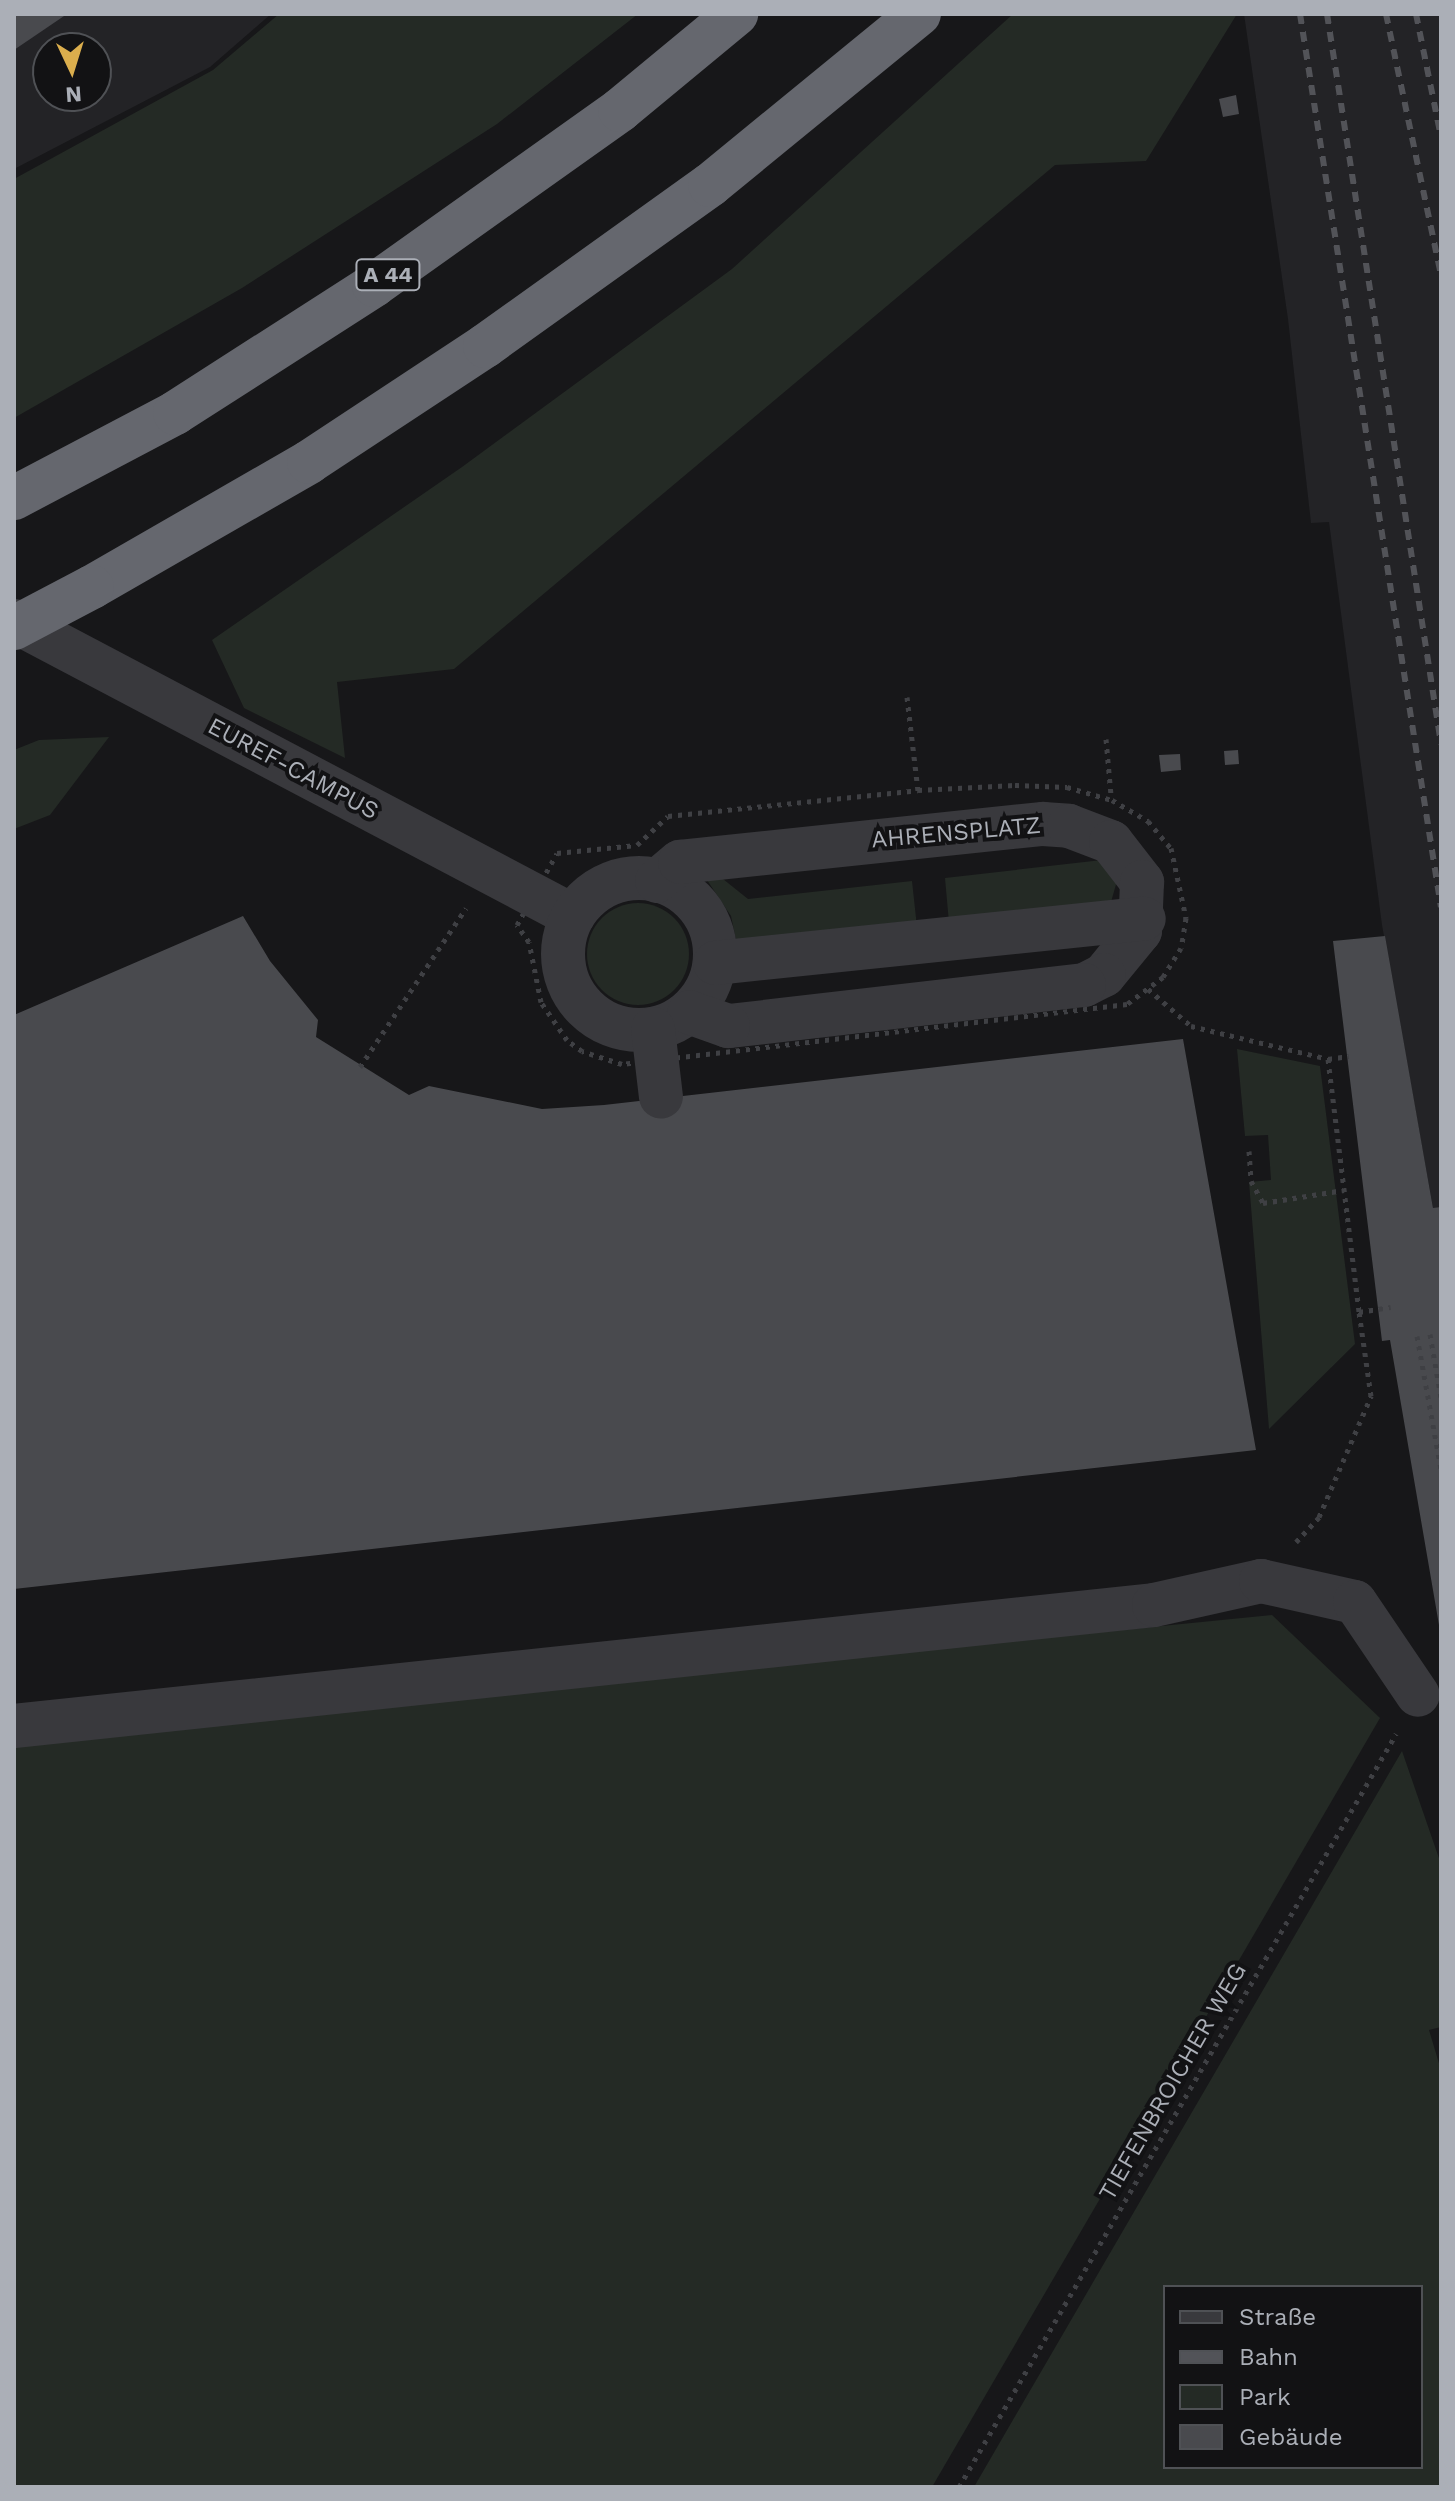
<!DOCTYPE html>
<html>
<head>
<meta charset="utf-8">
<style>
  body { margin:0 }
  #map { position:relative; width:1455px; height:2501px; overflow:hidden; background:#171719; font-family:"Work Sans",sans-serif }
  div>[style] { position:absolute }
  .built>* { inset:0; background:#232326 }
  .green>* { inset:0; background:#242a25 }
  .round { border-radius:50% }
  .building>* { inset:0; background:#494a4e }
  .path>* { height:5px; margin-top:-2.5px; transform-origin:0; background:repeating-linear-gradient(90deg,#3f4044 0 4px,transparent 0 10px) }
  .minor>* { height:44px; margin:-22px; padding:0 22px; transform-origin:22px; border-radius:22px; background:#39393d }
  .minor>.ring { margin:-22px; padding:0; box-sizing:content-box; background:none; border:44px solid #39393d; border-radius:50% }
  .highway>* { height:44px; margin:-22px; padding:0 22px; transform-origin:22px; border-radius:22px; background:#65676e }
  .rail>* { height:6px; margin-top:-3px; transform-origin:0; background:repeating-linear-gradient(90deg,#525358 0 10px,transparent 0 18px) }
  .highway-bridge>* { height:44px; margin:-22px; padding:0 22px; transform-origin:22px; border-radius:22px; background:#65676e }
  span { translate:-50% -50%; white-space:nowrap; text-align:center; line-height:1.15; -webkit-text-stroke:8px #121214; paint-order:stroke }
  .shield-label span { padding:2px 6px; background:#121214; border:2px solid; border-radius:6px; -webkit-text-stroke-width:0 }
  .shield-label { font-size:22px; color:#abafb7; font-weight:700 }
  .street-label { font-size:24px; color:#abafb7 }
  .frame { position:absolute; inset:0; border:16px solid #abafb7; pointer-events:none }
  .legend { position:absolute; left:1163px; top:2285px; width:260px; height:184px; box-sizing:border-box; background:#121214; border:2px solid #4f5155; margin:0; padding:10px 14px; list-style:none; font-size:24px; color:#abafb7 }
  .legend li { display:flex; align-items:center; gap:16px; height:40px }
  .legend b { width:40px; border:2px solid #4f5155 }
  .north { position:absolute; left:32px; top:32px; width:80px; height:80px; box-sizing:border-box; background:#121214; border:2px solid #4f5155; border-radius:50%; rotate:176deg; font-size:22px; font-weight:700; line-height:32px; text-align:center; color:#abafb7 }
  .north::after { content:''; display:block; margin:auto; width:28px; height:36px; background:#dbae4d; clip-path:polygon(50% 0,100% 100%,50% 72%,0 100%) }
</style>
</head>
<body>
<div id="map">
  <div class="built">
    <div style="clip-path:polygon(evenodd,14px 14px,271px 14px,210px 67px,14px 169px,14px 14px,48px 48px,96px 48px,96px 96px,48px 96px,48px 48px)"></div>
    <div style="clip-path:polygon(1244px 14px,1441px 14px,1441px 1252px,1382px 925px,1329px 522px,1311px 523px,1288px 319px)"></div>
  </div>
  <div class="green">
    <div style="clip-path:polygon(279px 14px,638px 14px,497px 124px,242px 288px,14px 418px,14px 179px,213px 70px)"></div>
    <div style="clip-path:polygon(1013px 14px,1237px 14px,1146px 161px,1055px 165px,454px 669px,337px 682px,345px 758px,244px 708px,212px 640px,462px 467px,732px 269px)"></div>
    <div style="clip-path:polygon(109px 737px,50px 815px,14px 829px,14px 750px,39px 740px)"></div>
    <div style="clip-path:polygon(1102px 860px,1117px 881px,1111px 902px,949px 923px,945px 878px)"></div>
    <div style="clip-path:polygon(713px 871px,748px 899px,912px 881px,917px 927px,737px 944px,731px 916px,707px 880px)"></div>
    <div class="round" style="left:587px;top:903px;width:102px;height:102px"></div>
    <div style="clip-path:polygon(1237px 1049px,1320px 1066px,1355px 1344px,1269px 1429px,1249px 1182px,1271px 1180px,1268px 1135px,1245px 1136px)"></div>
    <div style="clip-path:polygon(1272px 1615px,1380px 1718px,932px 2487px,14px 2487px,14px 1746px,140px 1728px)"></div>
    <div style="clip-path:polygon(evenodd,1402px 1751px,1441px 1864px,1441px 2027px,1429px 2030px,1441px 2070px,1441px 2487px,974px 2487px,1402px 1751px,1165px 2287px,1421px 2287px,1421px 2467px,1165px 2467px,1165px 2287px)"></div>
  </div>
  <div class="building">
    <div style="clip-path:polygon(14px 14px,67px 14px,14px 50px)"></div>
    <div style="clip-path:polygon(1236px 95px,1239px 114px,1223px 117px,1219px 99px)"></div>
    <div style="clip-path:polygon(1238px 750px,1239px 764px,1225px 765px,1224px 751px)"></div>
    <div style="clip-path:polygon(1180px 754px,1181px 770px,1161px 772px,1159px 755px)"></div>
    <div style="clip-path:polygon(243px 916px,270px 961px,318px 1020px,316px 1037px,409px 1095px,429px 1086px,542px 1109px,604px 1105px,1183px 1039px,1256px 1450px,14px 1589px,14px 1015px)"></div>
    <div style="clip-path:polygon(1385px 936px,1433px 1208px,1441px 1207px,1439px 1625px,1390px 1340px,1382px 1341px,1333px 941px)"></div>
  </div>
  <div class="path">
    <div style="left:907px;top:697px;width:95px;rotate:83.3deg"></div>
    <div style="left:1106px;top:739px;width:56px;rotate:84.9deg"></div>
    <div style="left:1015px;top:785px;width:52px;rotate:2.2deg"></div>
    <div style="left:1067px;top:787px;width:47px;rotate:16.1deg"></div>
    <div style="left:1112px;top:800px;width:42px;rotate:30.3deg"></div>
    <div style="left:1148px;top:821px;width:35px;rotate:50deg"></div>
    <div style="left:1171px;top:848px;width:72px;rotate:77.9deg"></div>
    <div style="left:1186px;top:918px;width:30px;rotate:99deg"></div>
    <div style="left:1181px;top:948px;width:34px;rotate:122deg"></div>
    <div style="left:1163px;top:977px;width:45px;rotate:143.1deg"></div>
    <div style="left:1127px;top:1004px;width:509px;rotate:173.22deg"></div>
    <div style="left:622px;top:1064px;width:42px;rotate:-162deg"></div>
    <div style="left:582px;top:1051px;width:19px;rotate:-144deg"></div>
    <div style="left:567px;top:1040px;width:46px;rotate:-124.4deg"></div>
    <div style="left:541px;top:1002px;width:61px;rotate:-101.3deg"></div>
    <div style="left:529px;top:942px;width:21px;rotate:-125deg"></div>
    <div style="left:517px;top:925px;width:82px;rotate:-60.9deg"></div>
    <div style="left:557px;top:853px;width:80px;rotate:-5.7deg"></div>
    <div style="left:637px;top:845px;width:42px;rotate:-43.1deg"></div>
    <div style="left:668px;top:816px;width:251px;rotate:-5.9deg"></div>
    <div style="left:918px;top:790px;width:97px;rotate:-3deg"></div>
    <div style="left:1148px;top:989px;width:57px;rotate:40.7deg"></div>
    <div style="left:1191px;top:1026px;width:141px;rotate:13.5deg"></div>
    <div style="left:1328px;top:1059px;width:21px;rotate:-8deg"></div>
    <div style="left:1328px;top:1059px;width:255px;rotate:83deg"></div>
    <div style="left:1359px;top:1312px;width:32px;rotate:-9deg"></div>
    <div style="left:360px;top:1067px;width:191px;rotate:-56.3deg"></div>
    <div style="left:1249px;top:1151px;width:30px;rotate:86deg"></div>
    <div style="left:1251px;top:1181px;width:25px;rotate:61deg"></div>
    <div style="left:1263px;top:1203px;width:82px;rotate:-9.1deg"></div>
    <div style="left:1430px;top:1334px;width:65px;rotate:80.2deg"></div>
    <div style="left:1417px;top:1336px;width:135px;rotate:79.8deg"></div>
    <div style="left:1296px;top:1542px;width:34px;rotate:-47deg"></div>
    <div style="left:1319px;top:1517px;width:132px;rotate:-66.7deg"></div>
    <div style="left:1371px;top:1396px;width:85px;rotate:-98.1deg"></div>
    <div style="left:959px;top:2487px;width:871px;rotate:-59.87deg"></div>
  </div>
  <div class="minor">
    <div style="left:14px;top:621px;width:632px;rotate:27.82deg"></div>
    <div class="ring" style="left:563px;top:878px;width:108px;height:108px"></div>
    <div style="left:657px;top:881px;width:30px;rotate:-40deg"></div>
    <div style="left:680px;top:862px;width:365px;rotate:-6deg"></div>
    <div style="left:1043px;top:824px;width:26px;rotate:4deg"></div>
    <div style="left:1069px;top:826px;width:45px;rotate:20.9deg"></div>
    <div style="left:1111px;top:842px;width:51px;rotate:52.2deg"></div>
    <div style="left:1142px;top:882px;width:49px;rotate:92.3deg"></div>
    <div style="left:1140px;top:931px;width:57px;rotate:129.3deg"></div>
    <div style="left:1104px;top:975px;width:22px;rotate:153deg"></div>
    <div style="left:1084px;top:985px;width:358px;rotate:173.4deg"></div>
    <div style="left:728px;top:1026px;width:41px;rotate:-160.3deg"></div>
    <div style="left:715px;top:963px;width:431px;rotate:-5.9deg"></div>
    <div style="left:653px;top:1029px;width:68px;rotate:83.3deg"></div>
    <div style="left:14px;top:1726px;width:1146px;rotate:-6.06deg"></div>
    <div style="left:1154px;top:1605px;width:110px;rotate:-12.6deg"></div>
    <div style="left:1261px;top:1581px;width:96px;rotate:12.6deg"></div>
    <div style="left:1355px;top:1602px;width:112px;rotate:55.9deg"></div>
  </div>
  <div class="highway">
    <div style="left:14px;top:498px;width:182px;rotate:-27.8deg"></div>
    <div style="left:175px;top:413px;width:237px;rotate:-32.7deg"></div>
    <div style="left:374px;top:285px;width:302px;rotate:-35.4deg"></div>
    <div style="left:620px;top:110px;width:151px;rotate:-39.6deg"></div>
    <div style="left:92px;top:587px;width:250px;rotate:-29.9deg"></div>
    <div style="left:309px;top:462px;width:211px;rotate:-33.4deg"></div>
    <div style="left:485px;top:346px;width:277px;rotate:-35.6deg"></div>
    <div style="left:710px;top:185px;width:270px;rotate:-39.3deg"></div>
  </div>
  <div class="rail">
    <div style="left:1300px;top:14px;width:904px;rotate:81.03deg"></div>
    <div style="left:1327px;top:14px;width:739px;rotate:81.12deg"></div>
    <div style="left:1386px;top:14px;width:268px;rotate:78.1deg"></div>
    <div style="left:1416px;top:14px;width:126px;rotate:78.5deg"></div>
  </div>
  <div class="highway-bridge">
    <div style="left:14px;top:628px;width:88px;rotate:-27.7deg"></div>
  </div>
  <div class="shield-label">
    <span style="left:388px;top:275px">A 44</span>
  </div>
  <div class="street-label">
    <span style="left:293px;top:769px;rotate:28deg">EUREF-CAMPUS</span>
    <span style="left:956px;top:833px;rotate:-5deg">AHRENSPLATZ</span>
    <span style="left:1173px;top:2082px;rotate:-60deg">TIEFENBROICHER WEG</span>
  </div>
  <div class="frame"></div>
  <ul class="legend">
  <li><b style="height:10px;background:#39393d"></b>Straße</li>
  <li><b style="height:10px;background:#525358"></b>Bahn</li>
  <li><b style="height:22px;background:#242a25"></b>Park</li>
  <li><b style="height:22px;background:#494a4e"></b>Gebäude</li>
  </ul>
  <div class="north">N</div>
</div>
</body>
</html>
